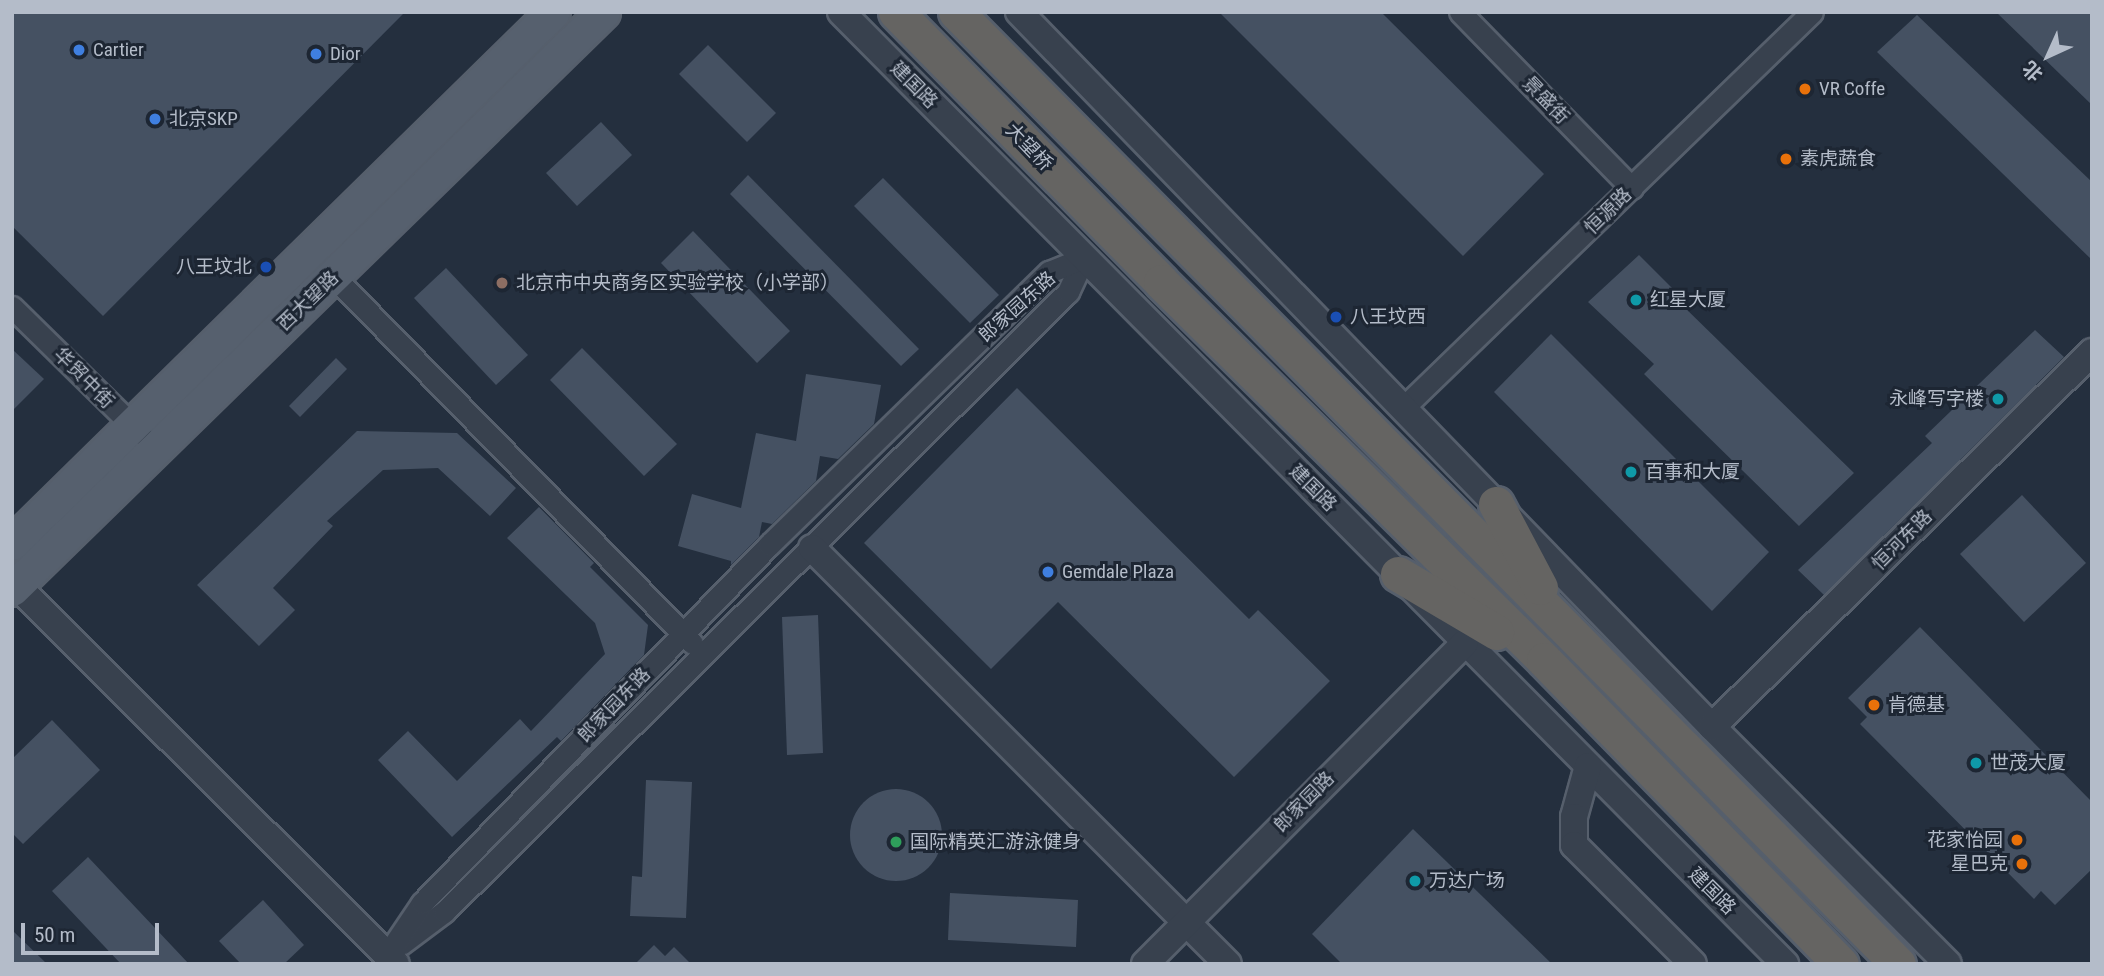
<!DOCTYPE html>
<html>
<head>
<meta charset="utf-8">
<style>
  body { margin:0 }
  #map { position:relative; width:2104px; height:976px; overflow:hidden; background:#242f3e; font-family:"Roboto Condensed","Noto Sans SC",sans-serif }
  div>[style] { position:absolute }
  .building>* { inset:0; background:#455162 }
  .round { border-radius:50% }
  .roads { filter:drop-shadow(2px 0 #565f6c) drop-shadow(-2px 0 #565f6c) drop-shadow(0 2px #565f6c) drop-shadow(0 -2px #565f6c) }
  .minor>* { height:21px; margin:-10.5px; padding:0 10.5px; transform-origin:10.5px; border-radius:10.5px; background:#38414e }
  .tertiary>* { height:26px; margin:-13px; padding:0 13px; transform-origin:13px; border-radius:13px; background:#38414e }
  .primary>* { height:33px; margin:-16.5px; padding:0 16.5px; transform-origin:16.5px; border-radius:16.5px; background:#56606e }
  .trunk>* { height:35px; margin:-17.5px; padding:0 17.5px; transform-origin:17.5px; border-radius:17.5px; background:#656462 }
  .dots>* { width:19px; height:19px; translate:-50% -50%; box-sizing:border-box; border:4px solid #1d2633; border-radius:50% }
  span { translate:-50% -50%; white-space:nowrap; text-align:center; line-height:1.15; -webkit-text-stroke:6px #1d2633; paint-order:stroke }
  .poi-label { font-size:19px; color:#b4bcc9 }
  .left { translate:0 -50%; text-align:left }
  .right { translate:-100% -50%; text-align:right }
  .street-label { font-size:19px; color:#b4bcc9 }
  .frame { position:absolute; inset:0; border:14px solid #b4bcc9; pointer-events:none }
  .north { position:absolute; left:2013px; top:21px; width:70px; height:70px; -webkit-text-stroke:5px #1d2633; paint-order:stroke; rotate:225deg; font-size:19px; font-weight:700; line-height:28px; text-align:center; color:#b4bcc9 }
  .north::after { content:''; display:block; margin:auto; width:24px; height:32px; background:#b4bcc9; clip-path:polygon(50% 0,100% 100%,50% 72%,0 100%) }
  .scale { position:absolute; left:21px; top:923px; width:138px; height:32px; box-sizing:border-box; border:4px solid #b4bcc9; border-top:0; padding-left:9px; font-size:21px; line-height:24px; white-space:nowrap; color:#b4bcc9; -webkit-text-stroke:5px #1d2633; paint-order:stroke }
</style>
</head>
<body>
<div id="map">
  <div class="building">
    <div style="clip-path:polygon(12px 12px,405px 12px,103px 316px,12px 226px)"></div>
    <div style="clip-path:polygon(1219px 12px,1381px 12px,1544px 174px,1463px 256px)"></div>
    <div style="clip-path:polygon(1996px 12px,2092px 12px,2092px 105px)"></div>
    <div style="clip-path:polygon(1917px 15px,2092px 182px,2092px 260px,1877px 52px)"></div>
    <div style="clip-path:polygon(708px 45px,776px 113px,747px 142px,679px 74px)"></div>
    <div style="clip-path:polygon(601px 122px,632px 155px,577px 206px,546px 173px)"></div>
    <div style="clip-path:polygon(748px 175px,919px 349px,901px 366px,730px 194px)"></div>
    <div style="clip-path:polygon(883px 178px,999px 295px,970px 323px,854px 206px)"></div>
    <div style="clip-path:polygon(693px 231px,790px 331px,757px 363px,661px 263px)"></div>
    <div style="clip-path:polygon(1639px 255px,1682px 298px,1679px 302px,1854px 473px,1799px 526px,1644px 374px,1654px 364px,1588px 302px)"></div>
    <div style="clip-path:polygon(446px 268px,528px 355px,496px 385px,414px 298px)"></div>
    <div style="clip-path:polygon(2035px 330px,2064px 357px,1824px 595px,1798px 570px,1932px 443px,1925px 436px)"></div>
    <div style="clip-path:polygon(1551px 334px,1769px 552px,1712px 611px,1494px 392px)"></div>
    <div style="clip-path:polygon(582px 348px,677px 444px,644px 476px,550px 380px)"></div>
    <div style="clip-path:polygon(12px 349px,44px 379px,12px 411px)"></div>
    <div style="clip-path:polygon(336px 358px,347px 369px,300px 417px,289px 406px)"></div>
    <div style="clip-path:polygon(806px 374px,881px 385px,874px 424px,838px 459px,820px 456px,816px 481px,772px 524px,762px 522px,759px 537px,731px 565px,731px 561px,678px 546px,692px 494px,741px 508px,756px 433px,796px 441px)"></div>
    <div style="clip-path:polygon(1017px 388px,1249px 619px,1258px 610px,1330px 681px,1234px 777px,1058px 602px,991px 669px,864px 543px)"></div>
    <div style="clip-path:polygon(357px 431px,457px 433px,516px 488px,490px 516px,438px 468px,383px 470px,327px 521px,333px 526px,273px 588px,295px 610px,259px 646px,197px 585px)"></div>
    <div style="clip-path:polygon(2022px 495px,2086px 563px,2024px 622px,1960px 554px)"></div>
    <div style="clip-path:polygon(539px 507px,594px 563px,590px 567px,648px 625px,644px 655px,561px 741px,557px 737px,452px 837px,378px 760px,408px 731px,457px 781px,520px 719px,531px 731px,605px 654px,595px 623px,507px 538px)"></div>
    <div style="clip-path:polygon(818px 615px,823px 753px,787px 755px,782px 617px)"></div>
    <div style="clip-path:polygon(1920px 627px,2092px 802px,2092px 869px,2055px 905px,2041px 891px,2034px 899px,1860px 724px,1867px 717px,1848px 698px)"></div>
    <div style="clip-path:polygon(52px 720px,100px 770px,23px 844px,12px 833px,12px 759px)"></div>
    <div style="clip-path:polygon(646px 780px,692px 782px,686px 918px,630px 916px,632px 876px,642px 877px)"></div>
    <div class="round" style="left:850px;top:789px;width:92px;height:92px"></div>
    <div style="clip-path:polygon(1413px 829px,1552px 964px,1342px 964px,1312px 934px)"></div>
    <div style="clip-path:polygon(88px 857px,189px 964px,121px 964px,52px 891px)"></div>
    <div style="clip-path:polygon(950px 893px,1078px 900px,1076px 947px,948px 940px)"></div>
    <div style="clip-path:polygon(263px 900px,304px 945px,284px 964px,241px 964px,219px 941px)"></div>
    <div style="clip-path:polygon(12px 930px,47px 964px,12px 964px)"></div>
    <div style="clip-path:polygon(654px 945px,665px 956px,674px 947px,691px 964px,635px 964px)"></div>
  </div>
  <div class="roads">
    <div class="minor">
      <div style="left:1460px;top:12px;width:246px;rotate:45.7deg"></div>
      <div style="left:333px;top:276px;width:513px;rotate:45.63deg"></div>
      <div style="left:12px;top:307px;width:180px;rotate:44.5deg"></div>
      <div style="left:1403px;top:408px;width:569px;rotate:-44.07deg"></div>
      <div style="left:401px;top:944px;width:54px;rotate:-36.7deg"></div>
      <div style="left:444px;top:912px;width:880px;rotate:-44.82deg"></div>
      <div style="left:1068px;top:292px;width:38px;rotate:-65deg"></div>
      <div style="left:387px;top:955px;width:63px;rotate:-56.1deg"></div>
      <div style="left:422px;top:903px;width:499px;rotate:-45.9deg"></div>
      <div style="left:769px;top:545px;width:391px;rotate:-44.3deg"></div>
      <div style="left:1049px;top:272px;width:38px;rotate:-22deg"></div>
    </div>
    <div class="tertiary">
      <div style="left:841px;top:12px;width:1341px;rotate:45.24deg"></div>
      <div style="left:1019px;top:12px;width:996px;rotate:45.9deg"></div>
      <div style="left:1712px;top:727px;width:334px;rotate:45.1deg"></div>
      <div style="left:812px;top:548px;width:588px;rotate:45deg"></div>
      <div style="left:12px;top:581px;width:542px;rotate:44.93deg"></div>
      <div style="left:1712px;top:727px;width:534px;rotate:-44.62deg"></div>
      <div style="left:1588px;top:766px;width:53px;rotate:105.4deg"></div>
      <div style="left:1574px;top:817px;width:28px;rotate:90deg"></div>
      <div style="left:1574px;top:845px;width:168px;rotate:45deg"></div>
      <div style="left:1145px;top:964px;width:453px;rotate:-45.1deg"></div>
    </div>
    <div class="primary">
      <div style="left:12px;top:543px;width:758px;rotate:-44.47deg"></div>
      <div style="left:12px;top:589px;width:826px;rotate:-44.31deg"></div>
    </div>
    <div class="trunk">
      <div style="left:896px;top:12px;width:378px;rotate:45.5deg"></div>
      <div style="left:1161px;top:282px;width:538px;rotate:44.62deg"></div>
      <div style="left:1544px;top:660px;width:425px;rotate:45.7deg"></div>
      <div style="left:956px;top:12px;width:1339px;rotate:45.3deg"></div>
      <div style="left:1496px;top:504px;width:94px;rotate:62.1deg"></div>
      <div style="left:1398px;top:574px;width:114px;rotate:30.6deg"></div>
    </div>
  </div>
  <div class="dots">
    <div style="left:79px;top:50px;background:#3f7fe0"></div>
    <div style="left:316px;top:54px;background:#3f7fe0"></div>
    <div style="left:1805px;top:89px;background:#e8710a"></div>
    <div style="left:155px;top:119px;background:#3f7fe0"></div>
    <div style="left:1786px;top:159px;background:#e8710a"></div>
    <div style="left:266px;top:267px;background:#1a4fb4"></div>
    <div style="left:502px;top:283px;background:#8d6e63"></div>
    <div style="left:1636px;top:300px;background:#0f9aa8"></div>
    <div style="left:1336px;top:317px;background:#1a4fb4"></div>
    <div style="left:1998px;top:399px;background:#0f9aa8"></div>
    <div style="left:1631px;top:472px;background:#0f9aa8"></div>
    <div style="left:1048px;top:572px;background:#3f7fe0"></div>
    <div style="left:1874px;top:705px;background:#e8710a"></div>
    <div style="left:1976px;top:763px;background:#0f9aa8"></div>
    <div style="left:2017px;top:840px;background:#e8710a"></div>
    <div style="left:896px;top:842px;background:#2e9e5b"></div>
    <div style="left:2022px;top:864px;background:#e8710a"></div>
    <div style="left:1415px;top:881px;background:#0f9aa8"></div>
  </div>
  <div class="poi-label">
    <span class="left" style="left:93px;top:50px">Cartier</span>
    <span class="left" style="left:330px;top:54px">Dior</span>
    <span class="left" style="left:1819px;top:89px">VR Coffe</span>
    <span class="left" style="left:169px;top:119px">北京SKP</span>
    <span class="left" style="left:1800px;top:159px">素虎蔬食</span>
    <span class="right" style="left:252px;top:267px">八王坟北</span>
    <span class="left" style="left:516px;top:283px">北京市中央商务区实验学校（小学部）</span>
    <span class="left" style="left:1650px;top:300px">红星大厦</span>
    <span class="left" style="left:1350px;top:317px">八王坟西</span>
    <span class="right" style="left:1984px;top:399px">永峰写字楼</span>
    <span class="left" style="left:1645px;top:472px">百事和大厦</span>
    <span class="left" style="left:1062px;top:572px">Gemdale Plaza</span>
    <span class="left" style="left:1888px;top:705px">肯德基</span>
    <span class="left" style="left:1990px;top:763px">世茂大厦</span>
    <span class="right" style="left:2003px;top:840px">花家怡园</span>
    <span class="left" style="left:910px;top:842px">国际精英汇游泳健身</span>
    <span class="right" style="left:2008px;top:864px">星巴克</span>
    <span class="left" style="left:1429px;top:881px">万达广场</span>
  </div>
  <div class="street-label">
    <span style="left:914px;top:85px;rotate:45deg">建国路</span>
    <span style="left:1546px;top:100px;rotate:46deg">景盛街</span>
    <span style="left:1029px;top:147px;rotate:46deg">大望桥</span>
    <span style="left:1608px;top:211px;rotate:-44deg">恒源路</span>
    <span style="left:308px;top:301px;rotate:-44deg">西大望路</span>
    <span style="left:1017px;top:307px;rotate:-42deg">郎家园东路</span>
    <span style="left:84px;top:378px;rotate:45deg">华贸中街</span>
    <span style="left:1313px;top:488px;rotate:45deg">建国路</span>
    <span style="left:1902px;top:540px;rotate:-45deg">恒河东路</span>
    <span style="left:614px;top:705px;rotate:-46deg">郎家园东路</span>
    <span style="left:1304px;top:802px;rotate:-45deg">郎家园路</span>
    <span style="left:1712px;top:891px;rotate:45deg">建国路</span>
  </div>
  <div class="frame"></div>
  <div class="north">北</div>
  <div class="scale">50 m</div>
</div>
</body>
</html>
